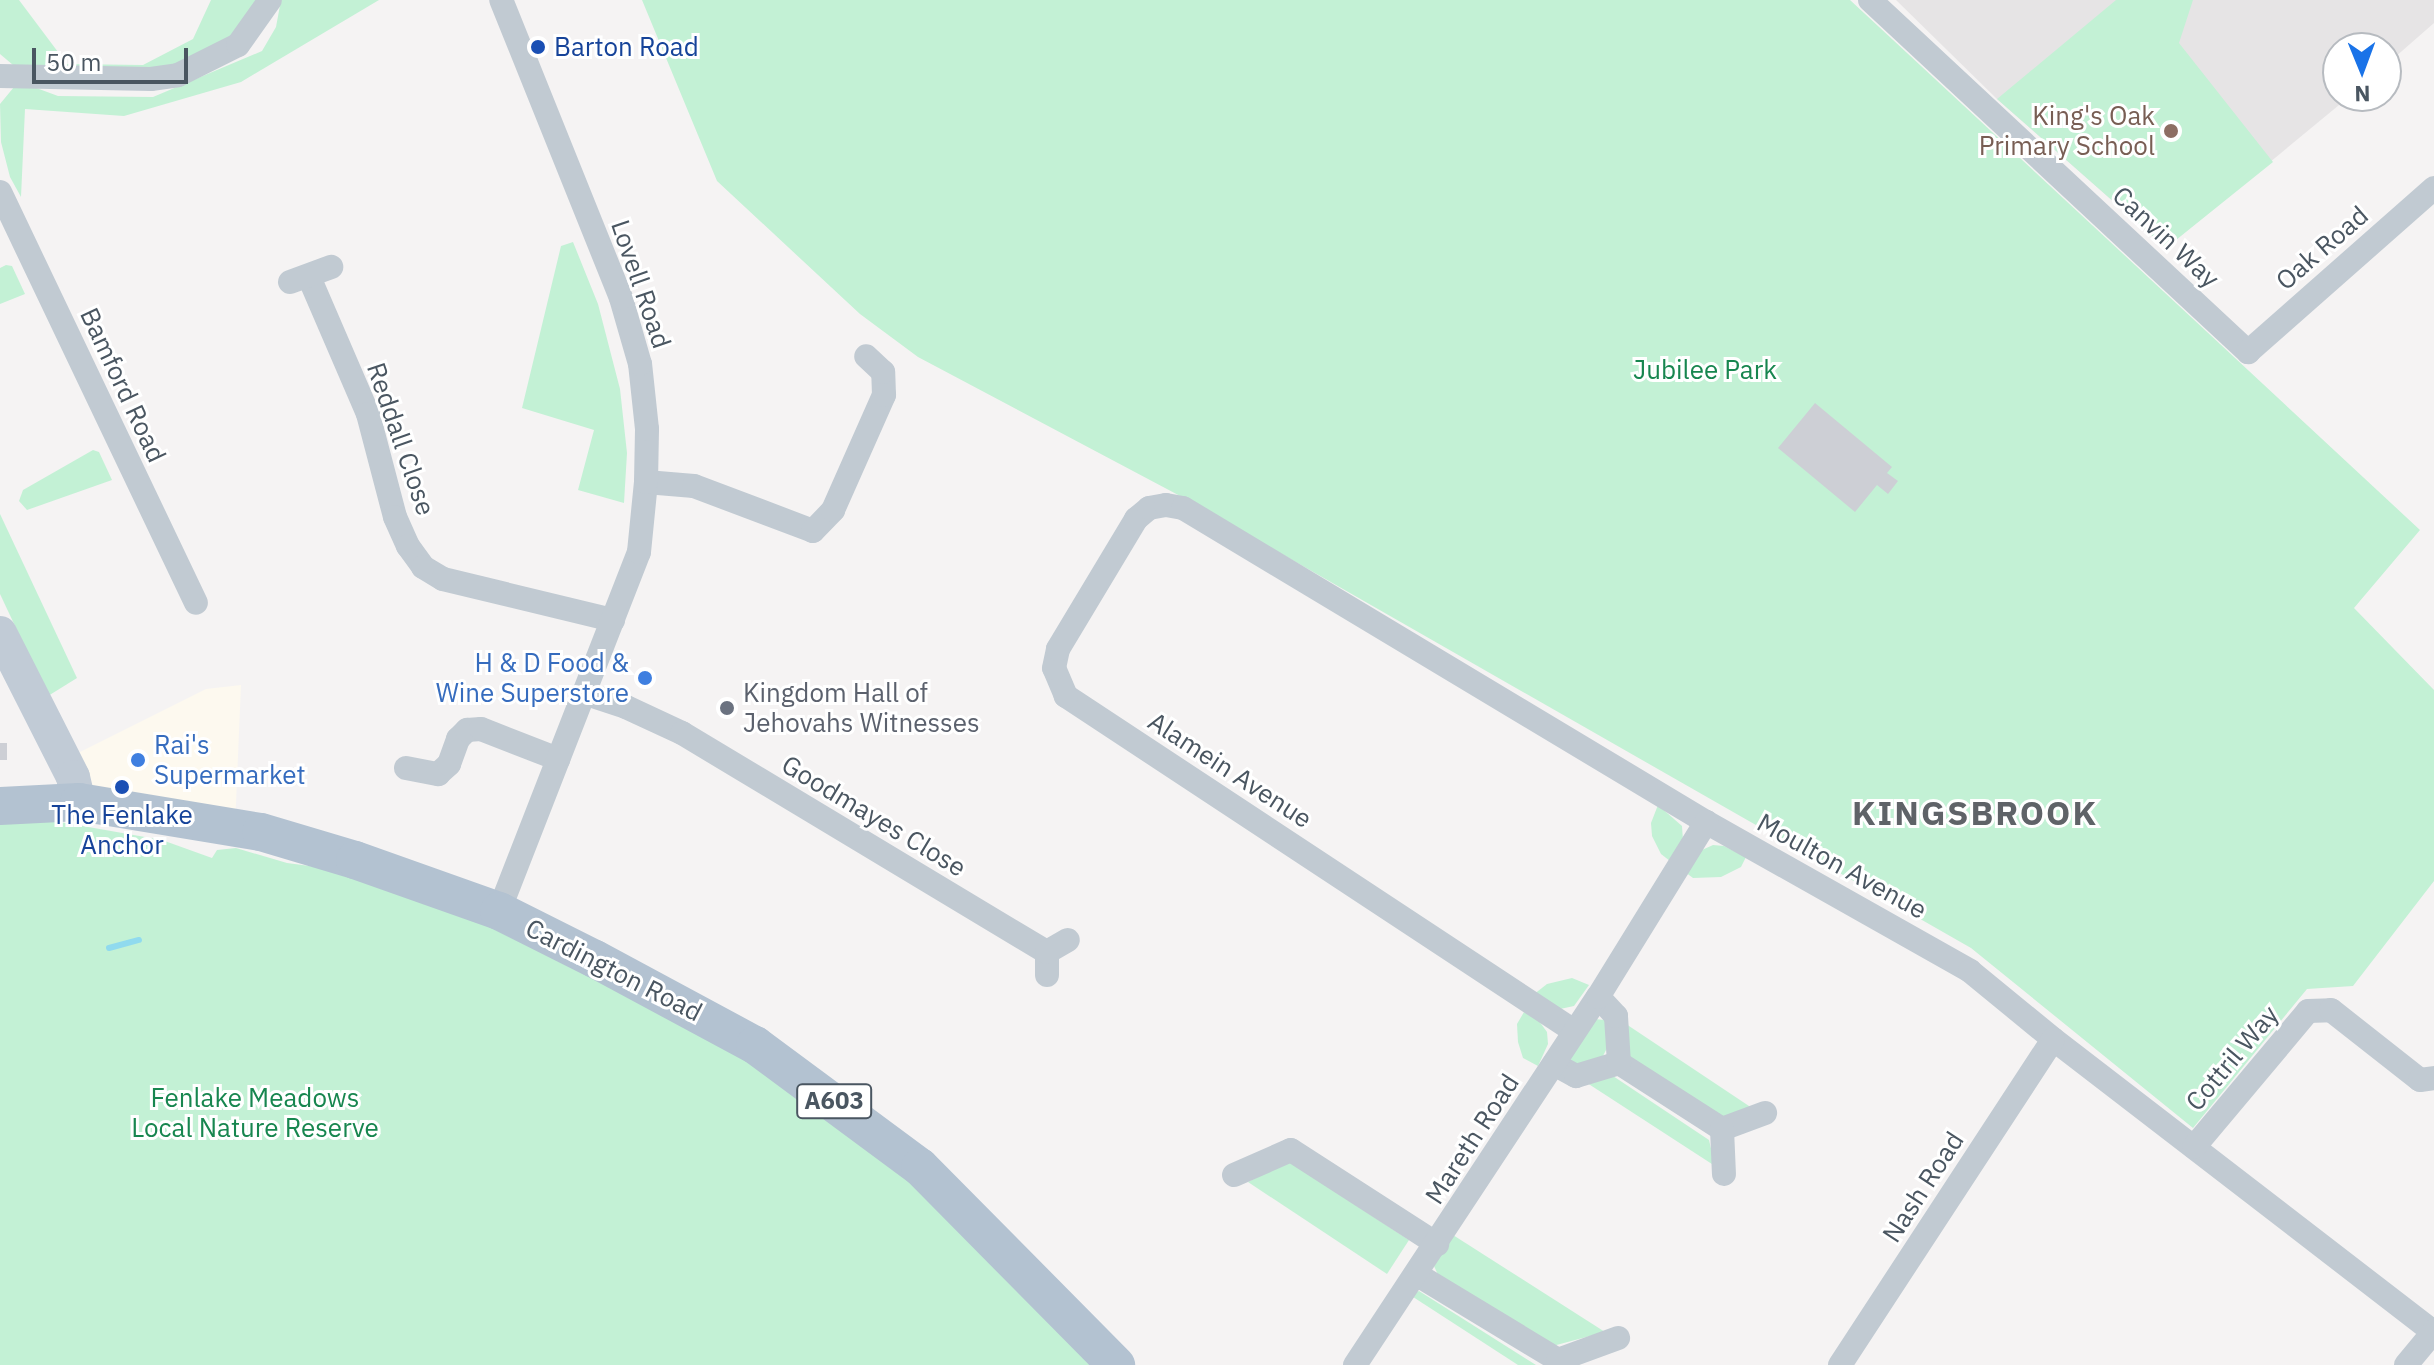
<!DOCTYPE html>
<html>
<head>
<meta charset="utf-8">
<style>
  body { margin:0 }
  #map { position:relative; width:2434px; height:1365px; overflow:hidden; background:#f5f3f3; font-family:"IBM Plex Sans",sans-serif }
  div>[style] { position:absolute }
  .commercial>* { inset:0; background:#fdf9ef }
  .education>* { inset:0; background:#e6e4e5 }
  .green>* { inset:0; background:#c3f1d5 }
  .stream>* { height:6px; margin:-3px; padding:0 3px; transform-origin:3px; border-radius:3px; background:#90daee }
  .building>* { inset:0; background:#cdcfd5 }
  .street>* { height:24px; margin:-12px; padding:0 12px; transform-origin:12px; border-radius:12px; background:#c1cad2 }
  .secondary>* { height:34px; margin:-17px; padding:0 17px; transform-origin:17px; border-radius:17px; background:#c1cbd6 }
  .primary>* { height:38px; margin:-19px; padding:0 19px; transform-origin:19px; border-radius:19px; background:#b3c2d1 }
  .dots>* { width:22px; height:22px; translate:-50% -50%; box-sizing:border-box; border:4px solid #fff; border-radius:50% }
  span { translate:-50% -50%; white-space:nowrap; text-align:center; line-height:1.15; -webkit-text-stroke:6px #fff; paint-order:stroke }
  .shield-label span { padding:2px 6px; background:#fff; border:2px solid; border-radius:6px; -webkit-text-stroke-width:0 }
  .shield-label { font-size:24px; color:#4a5661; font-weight:700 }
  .transit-label { font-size:26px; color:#164399 }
  .left { translate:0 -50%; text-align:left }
  .education-label { font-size:26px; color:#785e54 }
  .right { translate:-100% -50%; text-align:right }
  .street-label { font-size:26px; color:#4a5661 }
  .park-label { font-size:26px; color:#17864f }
  .shop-label { font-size:26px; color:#366cbe }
  .worship-label { font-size:26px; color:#5b616d }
  .district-label { font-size:34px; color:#5f6368; font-weight:700; letter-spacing:2px }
  .north { position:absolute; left:2322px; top:32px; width:80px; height:80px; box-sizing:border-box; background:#fff; border:2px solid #b7bbc0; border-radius:50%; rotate:179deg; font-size:22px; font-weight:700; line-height:32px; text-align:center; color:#4a5661 }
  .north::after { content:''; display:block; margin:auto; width:28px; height:36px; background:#1a73e8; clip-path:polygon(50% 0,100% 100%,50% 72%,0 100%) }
  .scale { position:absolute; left:32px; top:48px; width:156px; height:36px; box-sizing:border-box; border:4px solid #4a5661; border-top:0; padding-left:10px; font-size:24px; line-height:28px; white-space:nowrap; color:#4a5661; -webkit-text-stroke:6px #fff; paint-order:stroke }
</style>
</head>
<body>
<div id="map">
  <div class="commercial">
    <div style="clip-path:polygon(241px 685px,235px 827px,86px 787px,76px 754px,206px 689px)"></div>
  </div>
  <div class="education">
    <div style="clip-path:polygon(1896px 0,2434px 0,2434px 23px,2386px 65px,2386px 48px,2338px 48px,2338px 96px,2350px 96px,2166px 248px,1997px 99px)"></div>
  </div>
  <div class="green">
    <div style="clip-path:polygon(0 0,19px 0,67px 64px,143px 65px,193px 39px,211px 0,258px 0,242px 31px,166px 70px,13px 65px,0 54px)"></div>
    <div style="clip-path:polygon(281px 0,379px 0,241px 82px,124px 116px,25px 109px,21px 197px,10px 177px,1px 142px,0 104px,14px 87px,31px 86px,58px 96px,153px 97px,262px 51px,276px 27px)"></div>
    <div style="clip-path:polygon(642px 0,1850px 0,2420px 530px,2354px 608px,2434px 690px,2434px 881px,2353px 986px,2307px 989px,2193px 1128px,1971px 948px,1182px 497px,918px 357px,860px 314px,717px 181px)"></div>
    <div style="clip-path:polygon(2116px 0,2193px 0,2179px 43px,2273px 162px,2166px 248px,1997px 99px)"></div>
    <div style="clip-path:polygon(573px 242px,598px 304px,620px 389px,627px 453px,624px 503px,578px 490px,594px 430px,522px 408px,561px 246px)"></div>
    <div style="clip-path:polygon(6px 265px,12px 266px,25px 294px,0 304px,0 268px)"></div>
    <div style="clip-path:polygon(93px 450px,99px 452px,112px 480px,27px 510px,19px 501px,23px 490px)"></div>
    <div style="clip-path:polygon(0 514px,77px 678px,48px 696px,0 594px)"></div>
    <div style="clip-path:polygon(1658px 805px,1682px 826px,1683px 841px,1670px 861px,1661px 854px,1652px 836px,1651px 823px)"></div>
    <div style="clip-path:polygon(0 822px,60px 822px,162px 840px,212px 858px,217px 850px,236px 848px,287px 863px,355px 872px,507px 930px,749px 1055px,914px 1185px,1096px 1365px,0 1365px)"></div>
    <div style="clip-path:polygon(1713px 845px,1724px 846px,1746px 857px,1741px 867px,1721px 877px,1693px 878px,1685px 872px,1702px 850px)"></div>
    <div style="clip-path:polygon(1572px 978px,1589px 985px,1574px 1006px,1560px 1009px,1533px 995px,1547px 984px)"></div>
    <div style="clip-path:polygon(1524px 1012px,1539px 1021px,1547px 1032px,1548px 1044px,1538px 1066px,1523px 1058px,1518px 1042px,1517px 1024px)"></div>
    <div style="clip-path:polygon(1594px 1019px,1605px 1020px,1609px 1044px,1603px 1056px,1573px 1069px,1568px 1051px)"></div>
    <div style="clip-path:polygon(1626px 1024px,1752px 1108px,1727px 1117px,1713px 1116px,1628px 1058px)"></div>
    <div style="clip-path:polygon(1613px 1076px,1709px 1140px,1715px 1166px,1584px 1081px)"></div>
    <div style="clip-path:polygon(1288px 1161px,1409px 1240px,1387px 1274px,1248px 1182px)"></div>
    <div style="clip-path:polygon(1453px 1235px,1605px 1332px,1549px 1347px,1439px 1277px,1434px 1266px)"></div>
    <div style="clip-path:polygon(1419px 1291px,1536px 1365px,1518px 1365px,1410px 1295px)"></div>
  </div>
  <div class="stream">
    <div style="left:109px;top:948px;width:31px;rotate:-15deg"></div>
  </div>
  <div class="building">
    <div style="clip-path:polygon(1815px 403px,1892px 467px,1887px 473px,1898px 481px,1888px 494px,1877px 485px,1855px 512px,1778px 448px)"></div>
    <div style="clip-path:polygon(0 743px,7px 743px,7px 760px,0 760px)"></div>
  </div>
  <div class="street">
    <div style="left:1870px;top:0;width:517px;rotate:42.96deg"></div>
    <div style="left:2248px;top:352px;width:248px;rotate:-41.4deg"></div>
    <div style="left:0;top:76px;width:151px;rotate:1.1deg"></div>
    <div style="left:151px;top:79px;width:27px;rotate:-8deg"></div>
    <div style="left:178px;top:75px;width:67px;rotate:-26.6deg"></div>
    <div style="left:238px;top:45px;width:55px;rotate:-54.6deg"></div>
    <div style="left:0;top:192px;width:455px;rotate:64.5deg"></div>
    <div style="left:309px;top:277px;width:149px;rotate:66.7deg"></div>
    <div style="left:368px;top:414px;width:106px;rotate:75.3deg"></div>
    <div style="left:395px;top:517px;width:32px;rotate:66deg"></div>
    <div style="left:408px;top:546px;width:26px;rotate:54deg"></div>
    <div style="left:423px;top:567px;width:23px;rotate:31deg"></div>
    <div style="left:443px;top:579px;width:175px;rotate:13.6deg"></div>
    <div style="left:290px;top:282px;width:44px;rotate:-20.1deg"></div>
    <div style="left:646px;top:482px;width:48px;rotate:4.8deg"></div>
    <div style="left:694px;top:486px;width:127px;rotate:20.7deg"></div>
    <div style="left:813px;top:531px;width:29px;rotate:-46deg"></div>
    <div style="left:833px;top:510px;width:126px;rotate:-66.1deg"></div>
    <div style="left:884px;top:395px;width:23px;rotate:-92deg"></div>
    <div style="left:883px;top:372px;width:23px;rotate:-137deg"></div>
    <div style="left:584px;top:693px;width:44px;rotate:18.4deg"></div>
    <div style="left:626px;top:707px;width:62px;rotate:24.9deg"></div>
    <div style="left:682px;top:733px;width:426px;rotate:31deg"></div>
    <div style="left:1047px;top:952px;width:23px;rotate:90deg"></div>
    <div style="left:406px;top:768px;width:33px;rotate:11deg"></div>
    <div style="left:438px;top:774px;width:15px;rotate:-42deg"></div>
    <div style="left:449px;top:764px;width:27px;rotate:-70deg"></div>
    <div style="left:458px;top:739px;width:13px;rotate:-45deg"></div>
    <div style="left:467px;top:730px;width:14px;rotate:-4deg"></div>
    <div style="left:481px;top:729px;width:83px;rotate:21.3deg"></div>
    <div style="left:499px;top:911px;width:385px;rotate:-68.7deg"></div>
    <div style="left:639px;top:552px;width:70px;rotate:-84.3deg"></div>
    <div style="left:646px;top:482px;width:53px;rotate:-88.9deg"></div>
    <div style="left:647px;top:429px;width:65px;rotate:-96.1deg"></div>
    <div style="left:640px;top:364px;width:69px;rotate:-106.1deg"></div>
    <div style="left:621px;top:298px;width:321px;rotate:-111.9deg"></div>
    <div style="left:1047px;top:952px;width:24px;rotate:-30deg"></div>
    <div style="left:1574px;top:1031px;width:609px;rotate:-146.6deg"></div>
    <div style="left:1066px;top:696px;width:30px;rotate:-113deg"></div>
    <div style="left:1054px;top:668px;width:19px;rotate:-78deg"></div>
    <div style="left:1058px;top:649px;width:152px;rotate:-59deg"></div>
    <div style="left:1136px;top:519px;width:17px;rotate:-40deg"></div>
    <div style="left:1149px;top:508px;width:17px;rotate:-10deg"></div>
    <div style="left:1166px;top:505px;width:17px;rotate:10deg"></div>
    <div style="left:1183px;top:508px;width:610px;rotate:30.98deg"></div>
    <div style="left:1706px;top:822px;width:303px;rotate:29.4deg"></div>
    <div style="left:1970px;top:971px;width:107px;rotate:39.3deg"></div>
    <div style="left:2053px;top:1039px;width:480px;rotate:37.6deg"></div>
    <div style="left:1619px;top:1063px;width:122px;rotate:32.7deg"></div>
    <div style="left:1722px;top:1129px;width:46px;rotate:-20.4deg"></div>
    <div style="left:1554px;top:1064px;width:25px;rotate:29deg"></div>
    <div style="left:1576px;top:1076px;width:45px;rotate:-16.8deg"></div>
    <div style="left:1619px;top:1063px;width:47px;rotate:-93.7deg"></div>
    <div style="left:1616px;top:1016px;width:26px;rotate:-133deg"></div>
    <div style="left:1722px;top:1129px;width:45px;rotate:87.5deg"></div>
    <div style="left:2194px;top:1147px;width:177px;rotate:-50deg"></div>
    <div style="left:2308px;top:1011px;width:23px;rotate:-2deg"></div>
    <div style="left:2331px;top:1010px;width:113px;rotate:38.2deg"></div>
    <div style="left:2420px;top:1080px;width:14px;rotate:-8deg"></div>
    <div style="left:1234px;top:1175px;width:62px;rotate:-23.7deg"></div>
    <div style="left:1291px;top:1150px;width:174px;rotate:32.8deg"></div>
    <div style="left:1416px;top:1274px;width:166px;rotate:31.2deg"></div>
    <div style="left:1558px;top:1360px;width:64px;rotate:-20.1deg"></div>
    <div style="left:1355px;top:1365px;width:441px;rotate:-56.6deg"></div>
    <div style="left:1598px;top:997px;width:206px;rotate:-58.3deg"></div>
    <div style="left:1840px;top:1365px;width:389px;rotate:-56.8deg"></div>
    <div style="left:2406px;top:1365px;width:44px;rotate:-50.5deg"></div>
  </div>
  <div class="secondary">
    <div style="left:0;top:633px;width:161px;rotate:63.1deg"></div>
    <div style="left:73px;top:777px;width:26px;rotate:77deg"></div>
  </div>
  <div class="primary">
    <div style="left:0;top:806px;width:79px;rotate:-2.9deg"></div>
    <div style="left:79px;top:802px;width:184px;rotate:9.4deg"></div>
    <div style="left:261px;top:832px;width:98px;rotate:16.6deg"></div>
    <div style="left:355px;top:860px;width:153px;rotate:19.5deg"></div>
    <div style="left:499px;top:911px;width:107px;rotate:26.6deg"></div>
    <div style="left:595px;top:959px;width:182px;rotate:28.3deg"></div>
    <div style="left:755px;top:1045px;width:205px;rotate:36.5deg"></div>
    <div style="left:920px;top:1167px;width:279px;rotate:45.3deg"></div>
  </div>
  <div class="dots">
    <div style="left:538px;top:47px;background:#1a4fb4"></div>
    <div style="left:2171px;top:131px;background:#8d6e63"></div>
    <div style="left:645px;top:678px;background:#3f7fe0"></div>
    <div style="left:727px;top:708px;background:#6b7280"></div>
    <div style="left:138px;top:760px;background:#3f7fe0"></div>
    <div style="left:122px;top:787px;background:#1a4fb4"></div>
  </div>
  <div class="shield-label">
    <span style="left:834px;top:1101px">A603</span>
  </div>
  <div class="transit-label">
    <span class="left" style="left:554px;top:47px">Barton Road</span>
    <span style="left:122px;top:830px">The Fenlake<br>Anchor</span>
  </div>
  <div class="education-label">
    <span class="right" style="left:2155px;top:131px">King's Oak<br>Primary School</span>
  </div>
  <div class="street-label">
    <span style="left:2166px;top:237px;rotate:43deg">Canvin Way</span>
    <span style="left:2322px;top:248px;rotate:-41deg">Oak Road</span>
    <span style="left:641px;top:284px;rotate:71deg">Lovell Road</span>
    <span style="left:123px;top:385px;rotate:65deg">Bamford Road</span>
    <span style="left:401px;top:439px;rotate:71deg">Reddall Close</span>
    <span style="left:1230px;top:770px;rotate:33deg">Alamein Avenue</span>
    <span style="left:874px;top:816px;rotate:31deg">Goodmayes Close</span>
    <span style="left:1842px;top:866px;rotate:29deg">Moulton Avenue</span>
    <span style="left:614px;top:970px;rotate:27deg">Cardington Road</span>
    <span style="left:2232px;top:1058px;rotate:-50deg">Cottril Way</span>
    <span style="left:1472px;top:1139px;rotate:-57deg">Mareth Road</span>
    <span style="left:1923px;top:1187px;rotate:-57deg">Nash Road</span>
  </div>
  <div class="park-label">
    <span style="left:1705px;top:370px">Jubilee Park</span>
    <span style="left:255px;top:1113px">Fenlake Meadows<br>Local Nature Reserve</span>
  </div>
  <div class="shop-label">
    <span class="right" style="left:629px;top:678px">H &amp; D Food &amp;<br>Wine Superstore</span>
    <span class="left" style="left:154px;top:760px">Rai's<br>Supermarket</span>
  </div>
  <div class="worship-label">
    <span class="left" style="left:743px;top:708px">Kingdom Hall of<br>Jehovahs Witnesses</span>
  </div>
  <div class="district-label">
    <span style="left:1975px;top:813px">KINGSBROOK</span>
  </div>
  <div class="north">N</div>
  <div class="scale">50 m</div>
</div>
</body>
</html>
